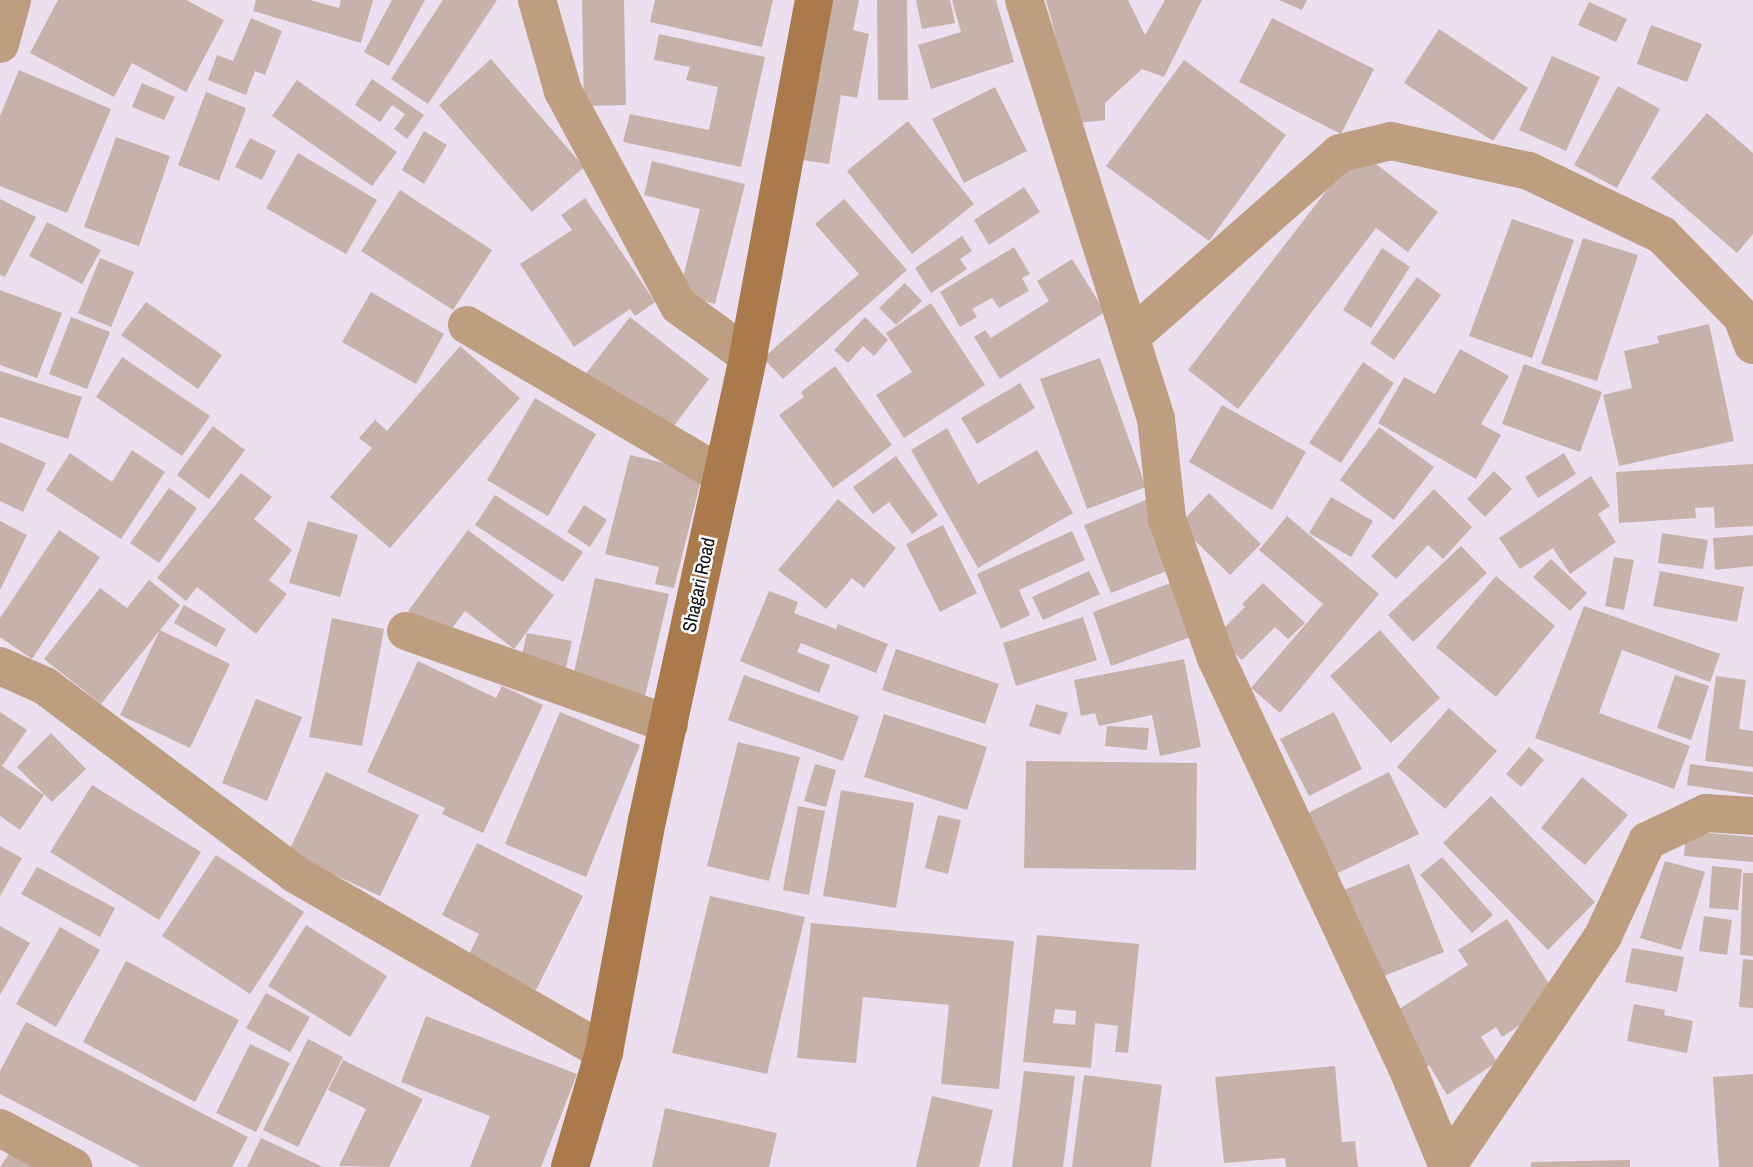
<!DOCTYPE html>
<html>
<head>
<meta charset="utf-8">
<style>
  body { margin:0 }
  #map { position:relative; width:1753px; height:1167px; overflow:hidden; background:#ebdff0; font-family:"Archivo Narrow",sans-serif }
  div>[style] { position:absolute }
  .building>* { inset:0; background:#c6b2aa }
  .street>* { height:38px; margin:-19px; padding:0 19px; transform-origin:19px; border-radius:19px; background:#be9e80 }
  .secondary>* { height:38px; margin:-19px; padding:0 19px; transform-origin:19px; border-radius:19px; background:#aa7a4d }
  span { translate:-50% -50%; white-space:nowrap; text-align:center; line-height:1.15; -webkit-text-stroke:5px #fff; paint-order:stroke }
  .street-label { font-size:19px; color:#100c12 }
</style>
</head>
<body>
<div id="map">
  <div class="building">
    <div style="clip-path:polygon(58px 0,186px 0,224px 20px,186px 92px,132px 63px,114px 97px,30px 53px)"></div>
    <div style="clip-path:polygon(256px 0,310px 0,339px 8px,341px 0,373px 0,361px 43px,253px 11px)"></div>
    <div style="clip-path:polygon(392px 0,425px 0,389px 66px,364px 52px)"></div>
    <div style="clip-path:polygon(443px 0,497px 0,428px 104px,391px 79px)"></div>
    <div style="clip-path:polygon(582px 0,624px 0,626px 105px,584px 106px)"></div>
    <div style="clip-path:polygon(655px 0,773px 0,762px 47px,650px 22px)"></div>
    <div style="clip-path:polygon(825px 0,859px 0,853px 30px,869px 34px,857px 98px,841px 95px,829px 164px,796px 159px)"></div>
    <div style="clip-path:polygon(877px 0,907px 0,908px 100px,878px 100px)"></div>
    <div style="clip-path:polygon(916px 0,950px 0,955px 23px,922px 29px)"></div>
    <div style="clip-path:polygon(952px 0,996px 0,1014px 62px,931px 89px,918px 45px,961px 32px)"></div>
    <div style="clip-path:polygon(1046px 0,1128px 0,1145px 35px,1165px 0,1202px 0,1164px 77px,1142px 69px,1105px 103px,1105px 120px,1079px 123px)"></div>
    <div style="clip-path:polygon(1279px 0,1307px 0,1302px 10px)"></div>
    <div style="clip-path:polygon(1589px 2px,1627px 19px,1616px 42px,1578px 25px)"></div>
    <div style="clip-path:polygon(251px 18px,282px 31px,265px 75px,255px 71px,246px 95px,208px 80px,217px 55px,233px 61px)"></div>
    <div style="clip-path:polygon(1272px 18px,1374px 69px,1341px 134px,1239px 82px)"></div>
    <div style="clip-path:polygon(1651px 25px,1702px 44px,1687px 82px,1637px 64px)"></div>
    <div style="clip-path:polygon(1439px 29px,1528px 88px,1493px 141px,1404px 83px)"></div>
    <div style="clip-path:polygon(659px 34px,765px 57px,741px 167px,623px 142px,630px 114px,709px 130px,718px 87px,686px 80px,690px 67px,654px 60px)"></div>
    <div style="clip-path:polygon(1552px 56px,1600px 77px,1566px 151px,1519px 130px)"></div>
    <div style="clip-path:polygon(491px 59px,584px 167px,532px 212px,439px 105px)"></div>
    <div style="clip-path:polygon(1184px 60px,1286px 135px,1209px 241px,1106px 166px)"></div>
    <div style="clip-path:polygon(19px 70px,111px 109px,67px 213px,0 186px,0 116px)"></div>
    <div style="clip-path:polygon(372px 79px,424px 115px,407px 139px,394px 129px,405px 114px,392px 105px,380px 122px,355px 105px)"></div>
    <div style="clip-path:polygon(297px 80px,397px 152px,372px 186px,272px 116px)"></div>
    <div style="clip-path:polygon(142px 83px,175px 97px,164px 120px,132px 107px)"></div>
    <div style="clip-path:polygon(1618px 86px,1660px 109px,1617px 188px,1574px 165px)"></div>
    <div style="clip-path:polygon(995px 87px,1027px 151px,964px 183px,932px 119px)"></div>
    <div style="clip-path:polygon(206px 92px,246px 108px,219px 181px,178px 165px)"></div>
    <div style="clip-path:polygon(1707px 113px,1753px 153px,1753px 234px,1737px 253px,1651px 178px)"></div>
    <div style="clip-path:polygon(908px 121px,974px 204px,912px 254px,847px 171px)"></div>
    <div style="clip-path:polygon(424px 131px,447px 145px,424px 184px,402px 170px)"></div>
    <div style="clip-path:polygon(116px 137px,170px 156px,139px 246px,84px 227px)"></div>
    <div style="clip-path:polygon(250px 138px,276px 151px,262px 180px,235px 167px)"></div>
    <div style="clip-path:polygon(1358px 150px,1438px 212px,1408px 252px,1376px 228px,1238px 409px,1188px 370px)"></div>
    <div style="clip-path:polygon(298px 153px,377px 200px,346px 254px,266px 208px)"></div>
    <div style="clip-path:polygon(652px 161px,745px 184px,715px 304px,679px 294px,700px 209px,644px 195px)"></div>
    <div style="clip-path:polygon(1024px 187px,1040px 212px,989px 245px,974px 220px)"></div>
    <div style="clip-path:polygon(400px 190px,492px 250px,453px 310px,361px 251px)"></div>
    <div style="clip-path:polygon(585px 198px,655px 302px,635px 316px,630px 309px,574px 347px,520px 264px,572px 230px,561px 215px)"></div>
    <div style="clip-path:polygon(0 199px,36px 217px,5px 277px,0 275px)"></div>
    <div style="clip-path:polygon(844px 199px,907px 270px,783px 379px,763px 358px,859px 274px,815px 224px)"></div>
    <div style="clip-path:polygon(1512px 219px,1574px 240px,1532px 358px,1469px 336px)"></div>
    <div style="clip-path:polygon(47px 222px,101px 250px,82px 284px,29px 256px)"></div>
    <div style="clip-path:polygon(962px 236px,972px 251px,960px 259px,967px 269px,931px 293px,915px 268px)"></div>
    <div style="clip-path:polygon(1583px 238px,1638px 255px,1597px 381px,1541px 364px)"></div>
    <div style="clip-path:polygon(1014px 247px,1030px 274px,1022px 278px,1029px 291px,999px 308px,992px 298px,972px 309px,977px 317px,960px 327px,940px 292px)"></div>
    <div style="clip-path:polygon(1382px 248px,1410px 267px,1371px 328px,1343px 310px)"></div>
    <div style="clip-path:polygon(100px 258px,134px 272px,111px 327px,78px 313px)"></div>
    <div style="clip-path:polygon(1072px 259px,1105px 312px,1000px 379px,974px 337px,985px 330px,991px 338px,1049px 301px,1037px 281px)"></div>
    <div style="clip-path:polygon(1417px 277px,1441px 295px,1394px 360px,1370px 343px)"></div>
    <div style="clip-path:polygon(905px 283px,922px 301px,896px 325px,879px 308px)"></div>
    <div style="clip-path:polygon(0 290px,62px 313px,37px 378px,0 365px)"></div>
    <div style="clip-path:polygon(371px 292px,444px 334px,416px 384px,342px 342px)"></div>
    <div style="clip-path:polygon(146px 302px,222px 355px,198px 389px,121px 335px)"></div>
    <div style="clip-path:polygon(931px 303px,985px 385px,904px 438px,876px 395px,912px 372px,886px 333px)"></div>
    <div style="clip-path:polygon(71px 317px,110px 332px,87px 389px,49px 374px)"></div>
    <div style="clip-path:polygon(630px 317px,709px 379px,665px 438px,584px 376px)"></div>
    <div style="clip-path:polygon(865px 317px,888px 340px,874px 356px,863px 346px,848px 363px,834px 350px)"></div>
    <div style="clip-path:polygon(1709px 324px,1734px 441px,1619px 466px,1603px 395px,1632px 388px,1624px 351px,1659px 343px,1657px 336px)"></div>
    <div style="clip-path:polygon(460px 346px,520px 398px,390px 548px,330px 497px,372px 448px,359px 438px,375px 420px,387px 431px)"></div>
    <div style="clip-path:polygon(1460px 349px,1509px 376px,1481px 424px,1501px 435px,1476px 479px,1378px 423px,1404px 377px,1435px 394px)"></div>
    <div style="clip-path:polygon(122px 357px,210px 416px,182px 456px,96px 397px)"></div>
    <div style="clip-path:polygon(1100px 358px,1146px 487px,1087px 509px,1040px 379px)"></div>
    <div style="clip-path:polygon(1363px 362px,1394px 383px,1341px 463px,1309px 443px)"></div>
    <div style="clip-path:polygon(1524px 364px,1602px 392px,1580px 452px,1502px 424px)"></div>
    <div style="clip-path:polygon(835px 366px,892px 445px,833px 488px,779px 415px,804px 397px,801px 392px)"></div>
    <div style="clip-path:polygon(0 371px,82px 397px,68px 439px,0 417px)"></div>
    <div style="clip-path:polygon(1020px 383px,1035px 408px,977px 444px,961px 418px)"></div>
    <div style="clip-path:polygon(535px 398px,596px 434px,548px 516px,487px 480px)"></div>
    <div style="clip-path:polygon(1222px 405px,1306px 452px,1272px 510px,1189px 462px)"></div>
    <div style="clip-path:polygon(213px 426px,245px 450px,209px 499px,177px 475px)"></div>
    <div style="clip-path:polygon(1379px 427px,1434px 467px,1394px 520px,1340px 480px)"></div>
    <div style="clip-path:polygon(947px 428px,978px 484px,1037px 450px,1073px 513px,978px 568px,911px 450px)"></div>
    <div style="clip-path:polygon(0 442px,46px 463px,23px 512px,0 501px)"></div>
    <div style="clip-path:polygon(132px 450px,165px 472px,121px 539px,46px 490px,70px 453px,112px 482px)"></div>
    <div style="clip-path:polygon(1564px 453px,1576px 474px,1538px 498px,1525px 477px)"></div>
    <div style="clip-path:polygon(630px 455px,703px 472px,674px 588px,655px 584px,659px 567px,605px 554px)"></div>
    <div style="clip-path:polygon(896px 456px,938px 515px,912px 534px,889px 502px,873px 514px,853px 487px)"></div>
    <div style="clip-path:polygon(1753px 464px,1753px 526px,1715px 528px,1714px 507px,1695px 508px,1696px 518px,1619px 523px,1616px 472px)"></div>
    <div style="clip-path:polygon(1494px 471px,1512px 489px,1485px 517px,1467px 499px)"></div>
    <div style="clip-path:polygon(241px 473px,272px 497px,254px 519px,292px 550px,269px 580px,287px 594px,256px 634px,197px 587px,186px 601px,157px 578px)"></div>
    <div style="clip-path:polygon(1591px 476px,1610px 506px,1598px 514px,1616px 542px,1570px 574px,1553px 548px,1520px 569px,1499px 538px)"></div>
    <div style="clip-path:polygon(169px 488px,197px 508px,159px 563px,130px 543px)"></div>
    <div style="clip-path:polygon(1434px 489px,1472px 527px,1443px 559px,1428px 545px,1396px 579px,1371px 556px)"></div>
    <div style="clip-path:polygon(1209px 493px,1261px 544px,1230px 575px,1179px 525px)"></div>
    <div style="clip-path:polygon(495px 495px,583px 552px,563px 582px,475px 525px)"></div>
    <div style="clip-path:polygon(1331px 497px,1373px 521px,1351px 557px,1309px 533px)"></div>
    <div style="clip-path:polygon(838px 499px,896px 548px,864px 588px,852px 578px,826px 609px,778px 570px)"></div>
    <div style="clip-path:polygon(1146px 500px,1174px 568px,1111px 593px,1084px 525px)"></div>
    <div style="clip-path:polygon(584px 505px,607px 520px,590px 547px,567px 532px)"></div>
    <div style="clip-path:polygon(1287px 516px,1379px 594px,1280px 713px,1251px 688px,1323px 604px,1259px 550px)"></div>
    <div style="clip-path:polygon(0 521px,27px 535px,0 590px)"></div>
    <div style="clip-path:polygon(308px 521px,358px 535px,340px 597px,289px 583px)"></div>
    <div style="clip-path:polygon(943px 525px,977px 593px,940px 612px,906px 544px)"></div>
    <div style="clip-path:polygon(59px 530px,100px 557px,32px 659px,0 637px,0 618px)"></div>
    <div style="clip-path:polygon(468px 530px,554px 595px,514px 649px,465px 611px,444px 639px,408px 611px)"></div>
    <div style="clip-path:polygon(1072px 531px,1085px 560px,1019px 590px,1030px 615px,1001px 629px,977px 574px)"></div>
    <div style="clip-path:polygon(1662px 533px,1708px 540px,1703px 569px,1658px 563px)"></div>
    <div style="clip-path:polygon(1753px 535px,1753px 566px,1715px 570px,1713px 538px)"></div>
    <div style="clip-path:polygon(1461px 546px,1487px 573px,1413px 642px,1388px 615px)"></div>
    <div style="clip-path:polygon(1614px 557px,1634px 560px,1624px 610px,1605px 606px)"></div>
    <div style="clip-path:polygon(1551px 559px,1587px 593px,1570px 611px,1533px 577px)"></div>
    <div style="clip-path:polygon(1089px 571px,1100px 594px,1043px 620px,1032px 597px)"></div>
    <div style="clip-path:polygon(1660px 571px,1744px 587px,1737px 622px,1653px 606px)"></div>
    <div style="clip-path:polygon(1496px 576px,1555px 626px,1496px 697px,1436px 647px)"></div>
    <div style="clip-path:polygon(595px 578px,669px 594px,645px 696px,572px 681px)"></div>
    <div style="clip-path:polygon(149px 580px,180px 605px,101px 704px,44px 659px,100px 588px,127px 608px)"></div>
    <div style="clip-path:polygon(1176px 581px,1196px 635px,1111px 666px,1093px 612px)"></div>
    <div style="clip-path:polygon(1263px 583px,1305px 623px,1288px 639px,1275px 627px,1242px 660px,1216px 636px,1245px 607px,1242px 604px)"></div>
    <div style="clip-path:polygon(769px 591px,798px 602px,794px 613px,836px 629px,838px 624px,888px 644px,876px 673px,801px 643px,797px 652px,830px 665px,819px 693px,740px 661px)"></div>
    <div style="clip-path:polygon(184px 605px,226px 629px,216px 647px,174px 623px)"></div>
    <div style="clip-path:polygon(1584px 606px,1720px 654px,1710px 682px,1622px 650px,1599px 713px,1690px 746px,1674px 789px,1535px 738px)"></div>
    <div style="clip-path:polygon(1083px 617px,1097px 660px,1016px 686px,1003px 643px)"></div>
    <div style="clip-path:polygon(332px 618px,384px 629px,362px 746px,309px 737px)"></div>
    <div style="clip-path:polygon(160px 630px,230px 664px,190px 748px,120px 715px)"></div>
    <div style="clip-path:polygon(1380px 630px,1440px 698px,1391px 743px,1330px 676px)"></div>
    <div style="clip-path:polygon(527px 633px,572px 641px,564px 677px,519px 668px)"></div>
    <div style="clip-path:polygon(896px 649px,999px 684px,985px 724px,882px 690px)"></div>
    <div style="clip-path:polygon(1184px 659px,1201px 747px,1160px 756px,1152px 715px,1099px 726px,1095px 713px,1081px 716px,1074px 680px)"></div>
    <div style="clip-path:polygon(418px 661px,496px 698px,502px 686px,543px 705px,483px 833px,442px 814px,445px 808px,367px 772px)"></div>
    <div style="clip-path:polygon(744px 675px,859px 716px,843px 761px,728px 720px)"></div>
    <div style="clip-path:polygon(1675px 675px,1709px 686px,1691px 740px,1657px 728px)"></div>
    <div style="clip-path:polygon(1716px 676px,1746px 680px,1739px 729px,1753px 731px,1753px 767px,1705px 761px)"></div>
    <div style="clip-path:polygon(256px 699px,302px 717px,267px 801px,222px 783px)"></div>
    <div style="clip-path:polygon(1036px 704px,1068px 713px,1060px 735px,1029px 726px)"></div>
    <div style="clip-path:polygon(1449px 708px,1497px 751px,1445px 809px,1397px 767px)"></div>
    <div style="clip-path:polygon(0 712px,27px 730px,2px 766px,44px 795px,20px 830px,0 816px)"></div>
    <div style="clip-path:polygon(560px 712px,640px 745px,586px 877px,505px 844px)"></div>
    <div style="clip-path:polygon(1334px 712px,1362px 769px,1309px 796px,1280px 739px)"></div>
    <div style="clip-path:polygon(884px 714px,987px 747px,967px 810px,864px 777px)"></div>
    <div style="clip-path:polygon(1107px 726px,1149px 728px,1147px 750px,1105px 746px)"></div>
    <div style="clip-path:polygon(51px 733px,86px 769px,52px 802px,17px 767px)"></div>
    <div style="clip-path:polygon(738px 742px,800px 757px,769px 881px,707px 866px)"></div>
    <div style="clip-path:polygon(1529px 747px,1544px 760px,1521px 787px,1506px 774px)"></div>
    <div style="clip-path:polygon(1026px 761px,1197px 763px,1196px 870px,1024px 868px)"></div>
    <div style="clip-path:polygon(815px 764px,836px 770px,826px 807px,804px 801px)"></div>
    <div style="clip-path:polygon(1690px 764px,1753px 772px,1753px 795px,1687px 785px)"></div>
    <div style="clip-path:polygon(326px 772px,419px 815px,380px 896px,288px 853px)"></div>
    <div style="clip-path:polygon(1389px 772px,1419px 834px,1336px 874px,1306px 814px)"></div>
    <div style="clip-path:polygon(1582px 777px,1628px 815px,1585px 865px,1541px 828px)"></div>
    <div style="clip-path:polygon(92px 785px,201px 852px,159px 920px,50px 852px)"></div>
    <div style="clip-path:polygon(841px 790px,914px 803px,896px 908px,823px 896px)"></div>
    <div style="clip-path:polygon(1491px 796px,1595px 902px,1548px 950px,1443px 843px)"></div>
    <div style="clip-path:polygon(798px 806px,825px 811px,809px 895px,783px 890px)"></div>
    <div style="clip-path:polygon(938px 815px,961px 820px,948px 874px,925px 868px)"></div>
    <div style="clip-path:polygon(1686px 831px,1753px 837px,1753px 862px,1684px 856px)"></div>
    <div style="clip-path:polygon(477px 843px,583px 896px,536px 990px,468px 956px,479px 934px,442px 915px)"></div>
    <div style="clip-path:polygon(0 846px,22px 858px,0 896px)"></div>
    <div style="clip-path:polygon(216px 855px,304px 912px,250px 994px,162px 936px)"></div>
    <div style="clip-path:polygon(1442px 857px,1493px 915px,1472px 933px,1420px 875px)"></div>
    <div style="clip-path:polygon(1665px 861px,1705px 872px,1681px 950px,1640px 938px)"></div>
    <div style="clip-path:polygon(1409px 864px,1444px 952px,1379px 978px,1344px 890px)"></div>
    <div style="clip-path:polygon(1712px 866px,1742px 869px,1738px 910px,1709px 908px)"></div>
    <div style="clip-path:polygon(37px 867px,115px 908px,100px 937px,21px 894px)"></div>
    <div style="clip-path:polygon(1743px 873px,1753px 873px,1753px 956px,1740px 955px)"></div>
    <div style="clip-path:polygon(710px 896px,805px 917px,767px 1074px,672px 1053px)"></div>
    <div style="clip-path:polygon(1704px 916px,1732px 920px,1727px 955px,1699px 951px)"></div>
    <div style="clip-path:polygon(1507px 919px,1559px 999px,1502px 1037px,1496px 1027px,1481px 1037px,1497px 1062px,1447px 1095px,1429px 1065px,1424px 1069px,1390px 1015px,1468px 965px,1458px 950px)"></div>
    <div style="clip-path:polygon(811px 923px,1014px 941px,999px 1089px,941px 1084px,949px 1005px,863px 997px,856px 1063px,797px 1058px)"></div>
    <div style="clip-path:polygon(306px 925px,387px 976px,350px 1037px,268px 986px)"></div>
    <div style="clip-path:polygon(0 926px,30px 943px,0 995px)"></div>
    <div style="clip-path:polygon(60px 927px,100px 950px,56px 1027px,16px 1004px)"></div>
    <div style="clip-path:polygon(evenodd,1037px 935px,1139px 944px,1128px 1053px,1115px 1052px,1118px 1026px,1095px 1023px,1091px 1068px,1023px 1062px,1037px 935px,1055px 1009px,1076px 1011px,1075px 1025px,1053px 1023px,1055px 1009px)"></div>
    <div style="clip-path:polygon(1632px 948px,1684px 957px,1677px 992px,1625px 982px)"></div>
    <div style="clip-path:polygon(1743px 959px,1753px 960px,1753px 1008px,1739px 1007px)"></div>
    <div style="clip-path:polygon(126px 961px,239px 1020px,195px 1102px,83px 1042px)"></div>
    <div style="clip-path:polygon(266px 993px,310px 1017px,290px 1052px,246px 1028px)"></div>
    <div style="clip-path:polygon(1634px 1004px,1665px 1010px,1664px 1015px,1693px 1021px,1687px 1053px,1627px 1041px)"></div>
    <div style="clip-path:polygon(426px 1016px,577px 1074px,541px 1167px,470px 1167px,490px 1116px,401px 1082px)"></div>
    <div style="clip-path:polygon(26px 1022px,248px 1137px,232px 1167px,141px 1167px,0 1094px,0 1071px)"></div>
    <div style="clip-path:polygon(308px 1039px,343px 1057px,298px 1147px,263px 1130px)"></div>
    <div style="clip-path:polygon(250px 1044px,290px 1063px,256px 1132px,216px 1113px)"></div>
    <div style="clip-path:polygon(343px 1060px,423px 1099px,389px 1167px,339px 1166px,366px 1109px,328px 1090px)"></div>
    <div style="clip-path:polygon(1335px 1066px,1342px 1142px,1355px 1141px,1358px 1167px,1286px 1167px,1285px 1158px,1224px 1163px,1215px 1077px)"></div>
    <div style="clip-path:polygon(1024px 1071px,1075px 1076px,1063px 1167px,1012px 1167px)"></div>
    <div style="clip-path:polygon(1753px 1074px,1753px 1167px,1719px 1167px,1713px 1077px)"></div>
    <div style="clip-path:polygon(1084px 1075px,1162px 1085px,1151px 1167px,1072px 1167px)"></div>
    <div style="clip-path:polygon(932px 1096px,993px 1110px,979px 1167px,916px 1167px)"></div>
    <div style="clip-path:polygon(665px 1108px,777px 1133px,769px 1167px,652px 1167px)"></div>
    <div style="clip-path:polygon(261px 1138px,323px 1167px,247px 1167px)"></div>
    <div style="clip-path:polygon(11px 1151px,36px 1167px,0 1167px)"></div>
    <div style="clip-path:polygon(1630px 1160px,1630px 1167px,1531px 1167px,1531px 1162px)"></div>
  </div>
  <div class="street">
    <div style="left:537px;top:0;width:95px;rotate:74.1deg"></div>
    <div style="left:563px;top:91px;width:244px;rotate:61.7deg"></div>
    <div style="left:679px;top:306px;width:85px;rotate:35.9deg"></div>
    <div style="left:1024px;top:0;width:439px;rotate:72.5deg"></div>
    <div style="left:1156px;top:419px;width:101px;rotate:83.7deg"></div>
    <div style="left:1167px;top:519px;width:147px;rotate:70.6deg"></div>
    <div style="left:1216px;top:658px;width:449px;rotate:65deg"></div>
    <div style="left:1406px;top:1065px;width:110px;rotate:67.6deg"></div>
    <div style="left:0;top:44px;width:46px;rotate:-74.7deg"></div>
    <div style="left:467px;top:325px;width:296px;rotate:30.5deg"></div>
    <div style="left:1131px;top:337px;width:278px;rotate:-41.4deg"></div>
    <div style="left:1340px;top:153px;width:52px;rotate:-13.2deg"></div>
    <div style="left:1391px;top:141px;width:141px;rotate:12.3deg"></div>
    <div style="left:1529px;top:171px;width:148px;rotate:25.7deg"></div>
    <div style="left:1662px;top:235px;width:115px;rotate:45.7deg"></div>
    <div style="left:1742px;top:317px;width:30px;rotate:69deg"></div>
    <div style="left:406px;top:631px;width:279px;rotate:19.5deg"></div>
    <div style="left:0;top:666px;width:49px;rotate:24deg"></div>
    <div style="left:45px;top:686px;width:313px;rotate:36.9deg"></div>
    <div style="left:295px;top:874px;width:357px;rotate:29.9deg"></div>
    <div style="left:0;top:1128px;width:83px;rotate:28.1deg"></div>
    <div style="left:1448px;top:1165px;width:277px;rotate:-55.9deg"></div>
    <div style="left:1603px;top:936px;width:105px;rotate:-65.1deg"></div>
    <div style="left:1647px;top:841px;width:65px;rotate:-25.4deg"></div>
    <div style="left:1706px;top:813px;width:47px;rotate:3.7deg"></div>
  </div>
  <div class="secondary">
    <div style="left:570px;top:1167px;width:120px;rotate:-73.5deg"></div>
    <div style="left:604px;top:1052px;width:235px;rotate:-79.5deg"></div>
    <div style="left:647px;top:821px;width:476px;rotate:-77.7deg"></div>
    <div style="left:748px;top:356px;width:362px;rotate:-79.5deg"></div>
  </div>
  <div class="street-label">
    <span style="left:699px;top:585px;rotate:-78deg">Shagari Road</span>
  </div>
</div>
</body>
</html>
